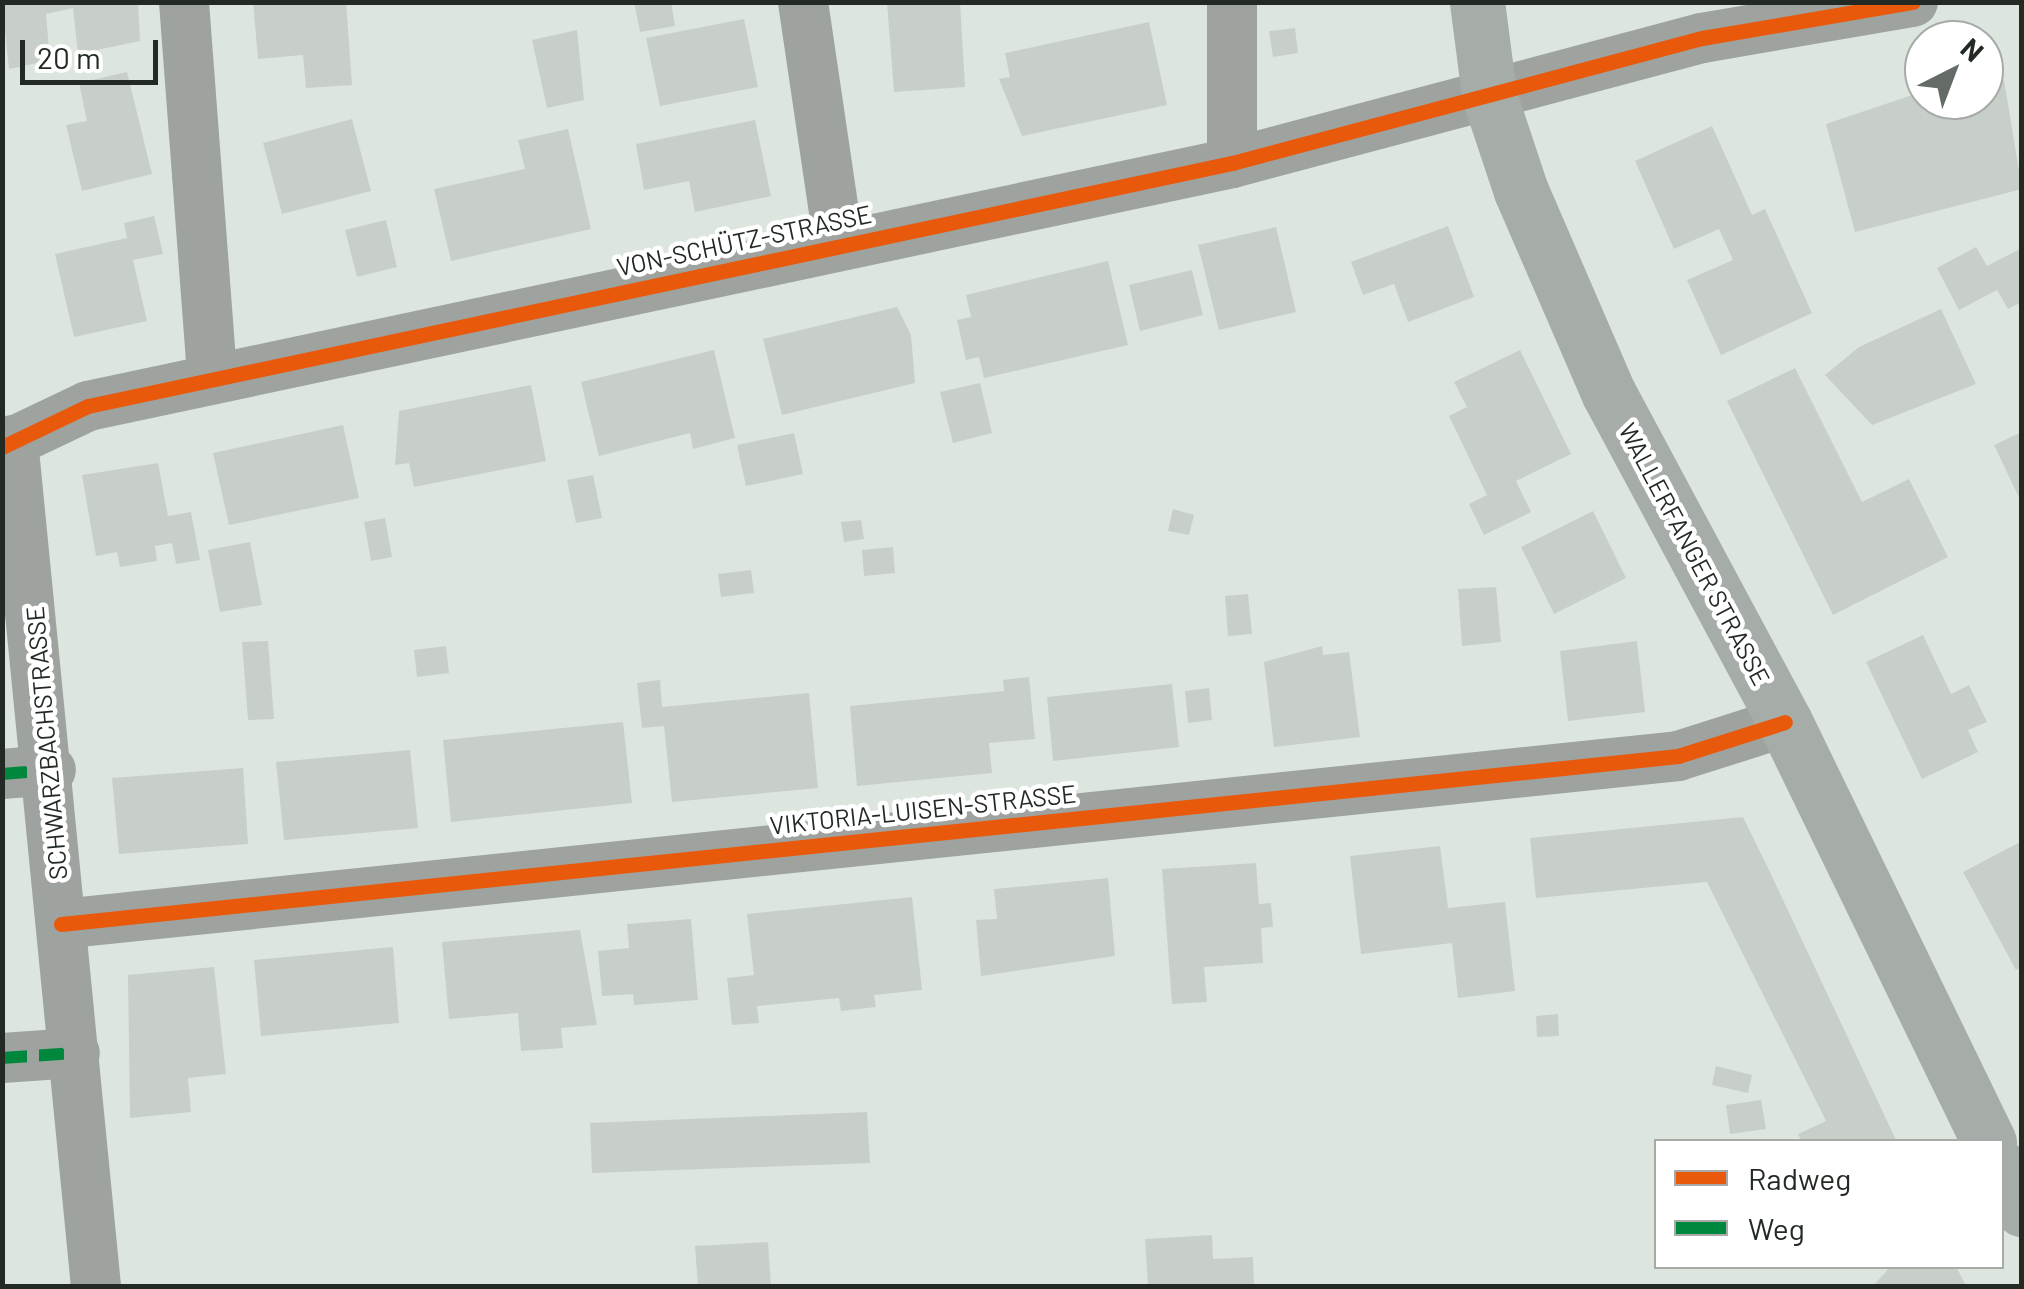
<!DOCTYPE html>
<html>
<head>
<meta charset="utf-8">
<style>
  body { margin:0 }
  #map { position:relative; width:2024px; height:1289px; overflow:hidden; background:#dce6de; font-family:Barlow,sans-serif }
  div>[style] { position:absolute }
  .building>* { inset:0; background:#c8cfc9 }
  .street>* { height:50px; margin:-25px; padding:0 25px; transform-origin:25px; border-radius:25px; background:#9fa3a0 }
  .secondary>* { height:55px; margin:-27.5px; padding:0 27.5px; transform-origin:27.5px; border-radius:27.5px; background:#a6aca7 }
  .quiet>* { height:12px; margin-top:-6px; transform-origin:0; background:repeating-linear-gradient(90deg,#00873e 0 25px,transparent 0 37px) }
  .cycleway>* { height:15px; margin:-7.5px; padding:0 7.5px; transform-origin:7.5px; border-radius:7.5px; background:#e8590c }
  span { translate:-50% -50%; white-space:nowrap; text-align:center; line-height:1.15; -webkit-text-stroke:9px #fff; paint-order:stroke }
  .street-label { font-size:25px; color:#232a24 }
  .frame { position:absolute; inset:0; border:5px solid #232a24; pointer-events:none }
  .legend { position:absolute; left:1654px; top:1139px; width:350px; height:130px; box-sizing:border-box; background:#fff; border:2px solid #a7aaa7; margin:0; padding:12px 18px; list-style:none; font-size:30px; color:#232a24 }
  .legend li { display:flex; align-items:center; gap:20px; height:50px }
  .legend b { width:50px; border:2px solid #a7aaa7 }
  .north { position:absolute; left:1904px; top:20px; width:100px; height:100px; box-sizing:border-box; background:#fff; border:2px solid #a7aaa7; border-radius:50%; rotate:42deg; font-size:28px; font-weight:700; line-height:40px; text-align:center; color:#232a24 }
  .north::after { content:''; display:block; margin:auto; width:35px; height:45px; background:#646c65; clip-path:polygon(50% 0,100% 100%,50% 72%,0 100%) }
  .scale { position:absolute; left:20px; top:40px; width:138px; height:45px; box-sizing:border-box; border:5px solid #232a24; border-top:0; padding-left:12px; font-size:30px; line-height:35px; white-space:nowrap; color:#232a24; -webkit-text-stroke:8px #fff; paint-order:stroke }
</style>
</head>
<body>
<div id="map">
  <div class="building">
    <div style="clip-path:polygon(2px 2px,138px 2px,140px 41px,78px 54px,73px 8px,46px 14px,50px 60px,9px 69px)"></div>
    <div style="clip-path:polygon(253px 2px,346px 2px,352px 85px,306px 88px,303px 55px,258px 59px)"></div>
    <div style="clip-path:polygon(634px 2px,671px 2px,675px 26px,640px 32px)"></div>
    <div style="clip-path:polygon(960px 2px,965px 87px,894px 92px,887px 3px)"></div>
    <div style="clip-path:polygon(744px 19px,758px 87px,660px 106px,646px 38px)"></div>
    <div style="clip-path:polygon(1149px 22px,1167px 105px,1022px 136px,999px 79px,1010px 77px,1005px 53px)"></div>
    <div style="clip-path:polygon(1295px 28px,1298px 53px,1273px 57px,1269px 31px)"></div>
    <div style="clip-path:polygon(577px 30px,584px 100px,547px 108px,532px 40px)"></div>
    <div style="clip-path:polygon(127px 72px,152px 174px,82px 191px,66px 125px,87px 121px,79px 83px)"></div>
    <div style="clip-path:polygon(2004px 80px,2022px 189px,1855px 232px,1826px 124px,1924px 91px,1924px 100px,1984px 100px,1984px 85px)"></div>
    <div style="clip-path:polygon(352px 119px,371px 191px,282px 214px,263px 143px)"></div>
    <div style="clip-path:polygon(755px 120px,771px 196px,695px 212px,689px 181px,644px 190px,636px 144px)"></div>
    <div style="clip-path:polygon(1712px 126px,1752px 215px,1765px 209px,1812px 313px,1721px 355px,1687px 280px,1733px 260px,1719px 229px,1674px 249px,1635px 161px)"></div>
    <div style="clip-path:polygon(568px 129px,591px 229px,451px 261px,434px 189px,525px 169px,518px 140px)"></div>
    <div style="clip-path:polygon(154px 216px,163px 254px,133px 260px,147px 321px,74px 337px,55px 254px,127px 238px,124px 223px)"></div>
    <div style="clip-path:polygon(386px 220px,397px 267px,357px 277px,345px 230px)"></div>
    <div style="clip-path:polygon(1448px 226px,1474px 297px,1408px 322px,1394px 284px,1363px 295px,1351px 262px)"></div>
    <div style="clip-path:polygon(1276px 227px,1296px 312px,1219px 330px,1198px 245px)"></div>
    <div style="clip-path:polygon(1976px 247px,1987px 266px,2022px 248px,2022px 302px,2008px 309px,1997px 290px,1959px 310px,1937px 268px)"></div>
    <div style="clip-path:polygon(1108px 261px,1128px 345px,984px 378px,979px 357px,966px 360px,957px 320px,971px 317px,966px 295px)"></div>
    <div style="clip-path:polygon(1192px 270px,1203px 315px,1140px 331px,1129px 285px)"></div>
    <div style="clip-path:polygon(897px 307px,911px 335px,915px 383px,782px 415px,763px 339px)"></div>
    <div style="clip-path:polygon(1941px 309px,1976px 384px,1872px 425px,1825px 375px,1859px 347px)"></div>
    <div style="clip-path:polygon(714px 350px,735px 438px,693px 449px,690px 433px,599px 456px,581px 382px)"></div>
    <div style="clip-path:polygon(1520px 350px,1571px 454px,1516px 481px,1531px 512px,1484px 535px,1469px 504px,1487px 495px,1449px 416px,1467px 407px,1454px 382px)"></div>
    <div style="clip-path:polygon(1795px 368px,1862px 502px,1909px 479px,1948px 557px,1833px 615px,1727px 401px)"></div>
    <div style="clip-path:polygon(980px 383px,992px 433px,953px 443px,940px 392px)"></div>
    <div style="clip-path:polygon(531px 385px,546px 461px,414px 487px,409px 463px,395px 465px,399px 411px)"></div>
    <div style="clip-path:polygon(343px 425px,359px 498px,229px 525px,213px 453px)"></div>
    <div style="clip-path:polygon(2022px 432px,2022px 504px,1994px 445px)"></div>
    <div style="clip-path:polygon(794px 433px,803px 474px,746px 486px,737px 445px)"></div>
    <div style="clip-path:polygon(158px 463px,168px 516px,191px 512px,200px 560px,176px 564px,172px 543px,155px 546px,157px 561px,120px 567px,117px 552px,96px 556px,82px 475px)"></div>
    <div style="clip-path:polygon(593px 475px,602px 518px,576px 523px,567px 480px)"></div>
    <div style="clip-path:polygon(1173px 509px,1194px 515px,1189px 535px,1168px 531px)"></div>
    <div style="clip-path:polygon(1593px 511px,1626px 578px,1554px 614px,1521px 547px)"></div>
    <div style="clip-path:polygon(385px 518px,392px 557px,371px 561px,364px 522px)"></div>
    <div style="clip-path:polygon(861px 520px,864px 539px,844px 542px,841px 522px)"></div>
    <div style="clip-path:polygon(250px 542px,262px 605px,220px 612px,208px 550px)"></div>
    <div style="clip-path:polygon(893px 547px,895px 573px,864px 576px,862px 550px)"></div>
    <div style="clip-path:polygon(751px 570px,754px 593px,721px 597px,718px 574px)"></div>
    <div style="clip-path:polygon(1496px 587px,1501px 642px,1462px 646px,1458px 589px)"></div>
    <div style="clip-path:polygon(1248px 594px,1252px 634px,1228px 636px,1225px 596px)"></div>
    <div style="clip-path:polygon(1923px 635px,1951px 694px,1969px 685px,1987px 722px,1968px 730px,1978px 752px,1922px 779px,1866px 662px)"></div>
    <div style="clip-path:polygon(268px 641px,274px 719px,248px 720px,242px 642px)"></div>
    <div style="clip-path:polygon(1637px 641px,1645px 712px,1568px 721px,1560px 651px)"></div>
    <div style="clip-path:polygon(446px 646px,449px 673px,417px 677px,414px 650px)"></div>
    <div style="clip-path:polygon(1322px 646px,1323px 655px,1349px 652px,1360px 737px,1274px 747px,1264px 662px)"></div>
    <div style="clip-path:polygon(1029px 677px,1035px 739px,989px 743px,992px 773px,857px 786px,850px 706px,1004px 691px,1003px 680px)"></div>
    <div style="clip-path:polygon(660px 680px,662px 707px,809px 693px,818px 788px,672px 802px,664px 726px,642px 728px,637px 683px)"></div>
    <div style="clip-path:polygon(1172px 684px,1179px 747px,1053px 761px,1047px 697px)"></div>
    <div style="clip-path:polygon(1209px 688px,1212px 720px,1188px 723px,1185px 691px)"></div>
    <div style="clip-path:polygon(623px 722px,632px 803px,451px 822px,443px 740px)"></div>
    <div style="clip-path:polygon(410px 750px,418px 828px,284px 840px,276px 762px)"></div>
    <div style="clip-path:polygon(243px 768px,248px 844px,119px 854px,112px 778px)"></div>
    <div style="clip-path:polygon(1743px 817px,1769px 870px,1897px 1142px,1802px 1142px,1798px 1134px,1826px 1121px,1707px 882px,1536px 898px,1530px 838px)"></div>
    <div style="clip-path:polygon(2022px 841px,2022px 967px,2016px 970px,1963px 872px)"></div>
    <div style="clip-path:polygon(1440px 846px,1448px 908px,1505px 902px,1515px 991px,1458px 998px,1452px 943px,1361px 954px,1350px 856px)"></div>
    <div style="clip-path:polygon(1256px 863px,1259px 904px,1271px 903px,1273px 927px,1261px 928px,1263px 963px,1204px 967px,1207px 1002px,1172px 1004px,1162px 869px)"></div>
    <div style="clip-path:polygon(1108px 878px,1115px 956px,981px 976px,976px 920px,997px 919px,994px 889px)"></div>
    <div style="clip-path:polygon(912px 897px,922px 990px,874px 995px,876px 1007px,841px 1011px,839px 998px,757px 1006px,759px 1023px,732px 1025px,727px 978px,754px 975px,747px 914px)"></div>
    <div style="clip-path:polygon(691px 919px,698px 1000px,634px 1005px,633px 994px,602px 996px,598px 951px,629px 948px,627px 924px)"></div>
    <div style="clip-path:polygon(580px 930px,597px 1025px,561px 1028px,563px 1048px,521px 1051px,518px 1013px,449px 1019px,442px 942px)"></div>
    <div style="clip-path:polygon(393px 947px,399px 1023px,261px 1036px,254px 960px)"></div>
    <div style="clip-path:polygon(214px 967px,226px 1074px,188px 1078px,191px 1112px,130px 1118px,128px 975px)"></div>
    <div style="clip-path:polygon(1558px 1014px,1559px 1036px,1537px 1037px,1536px 1016px)"></div>
    <div style="clip-path:polygon(1716px 1066px,1752px 1075px,1748px 1093px,1712px 1085px)"></div>
    <div style="clip-path:polygon(1761px 1100px,1766px 1129px,1730px 1134px,1726px 1105px)"></div>
    <div style="clip-path:polygon(867px 1112px,870px 1163px,592px 1173px,590px 1123px)"></div>
    <div style="clip-path:polygon(1212px 1235px,1213px 1259px,1253px 1257px,1254px 1286px,1148px 1286px,1145px 1239px)"></div>
    <div style="clip-path:polygon(768px 1242px,771px 1286px,698px 1286px,695px 1246px)"></div>
    <div style="clip-path:polygon(1891px 1266px,1956px 1266px,1965px 1284px,1873px 1286px)"></div>
  </div>
  <div class="street">
    <div style="left:184px;top:2px;width:377px;rotate:85.7deg"></div>
    <div style="left:803px;top:2px;width:246px;rotate:81.6deg"></div>
    <div style="left:1232px;top:2px;width:161px;rotate:90deg"></div>
    <div style="left:13px;top:440px;width:850px;rotate:84.4deg"></div>
    <div style="left:2px;top:447px;width:95px;rotate:-25.5deg"></div>
    <div style="left:88px;top:406px;width:1170px;rotate:-11.99deg"></div>
    <div style="left:1232px;top:163px;width:486px;rotate:-14.9deg"></div>
    <div style="left:1702px;top:38px;width:214px;rotate:-9.7deg"></div>
    <div style="left:2px;top:774px;width:49px;rotate:-4.7deg"></div>
    <div style="left:61px;top:924px;width:1626px;rotate:-5.93deg"></div>
    <div style="left:1678px;top:756px;width:112px;rotate:-17.6deg"></div>
    <div style="left:2px;top:1058px;width:73px;rotate:-3.9deg"></div>
  </div>
  <div class="secondary">
    <div style="left:1477px;top:2px;width:94px;rotate:82.6deg"></div>
    <div style="left:1489px;top:95px;width:101px;rotate:71.6deg"></div>
    <div style="left:1521px;top:191px;width:221px;rotate:66.6deg"></div>
    <div style="left:1609px;top:394px;width:372px;rotate:61.8deg"></div>
    <div style="left:1785px;top:722px;width:467px;rotate:64.1deg"></div>
    <div style="left:2002px;top:1168px;width:46px;rotate:64deg"></div>
  </div>
  <div class="quiet">
    <div style="left:2px;top:774px;width:49px;rotate:-4.7deg"></div>
    <div style="left:2px;top:1058px;width:73px;rotate:-3.9deg"></div>
  </div>
  <div class="cycleway">
    <div style="left:2px;top:447px;width:95px;rotate:-25.5deg"></div>
    <div style="left:88px;top:406px;width:1170px;rotate:-11.99deg"></div>
    <div style="left:1232px;top:163px;width:486px;rotate:-14.9deg"></div>
    <div style="left:1702px;top:38px;width:214px;rotate:-9.7deg"></div>
    <div style="left:61px;top:924px;width:1626px;rotate:-5.93deg"></div>
    <div style="left:1678px;top:756px;width:112px;rotate:-17.6deg"></div>
  </div>
  <div class="street-label">
    <span style="left:744px;top:240px;rotate:-12deg">VON-SCHÜTZ-STRASSE</span>
    <span style="left:1695px;top:554px;rotate:62deg">WALLERFANGER STRASSE</span>
    <span style="left:46px;top:743px;rotate:-95deg">SCHWARZBACHSTRASSE</span>
    <span style="left:923px;top:809px;rotate:-6deg">VIKTORIA-LUISEN-STRASSE</span>
  </div>
  <div class="frame"></div>
  <ul class="legend">
  <li><b style="height:12px;background:#e8590c"></b>Radweg</li>
  <li><b style="height:12px;background:#00873e"></b>Weg</li>
  </ul>
  <div class="north">N</div>
  <div class="scale">20 m</div>
</div>
</body>
</html>
